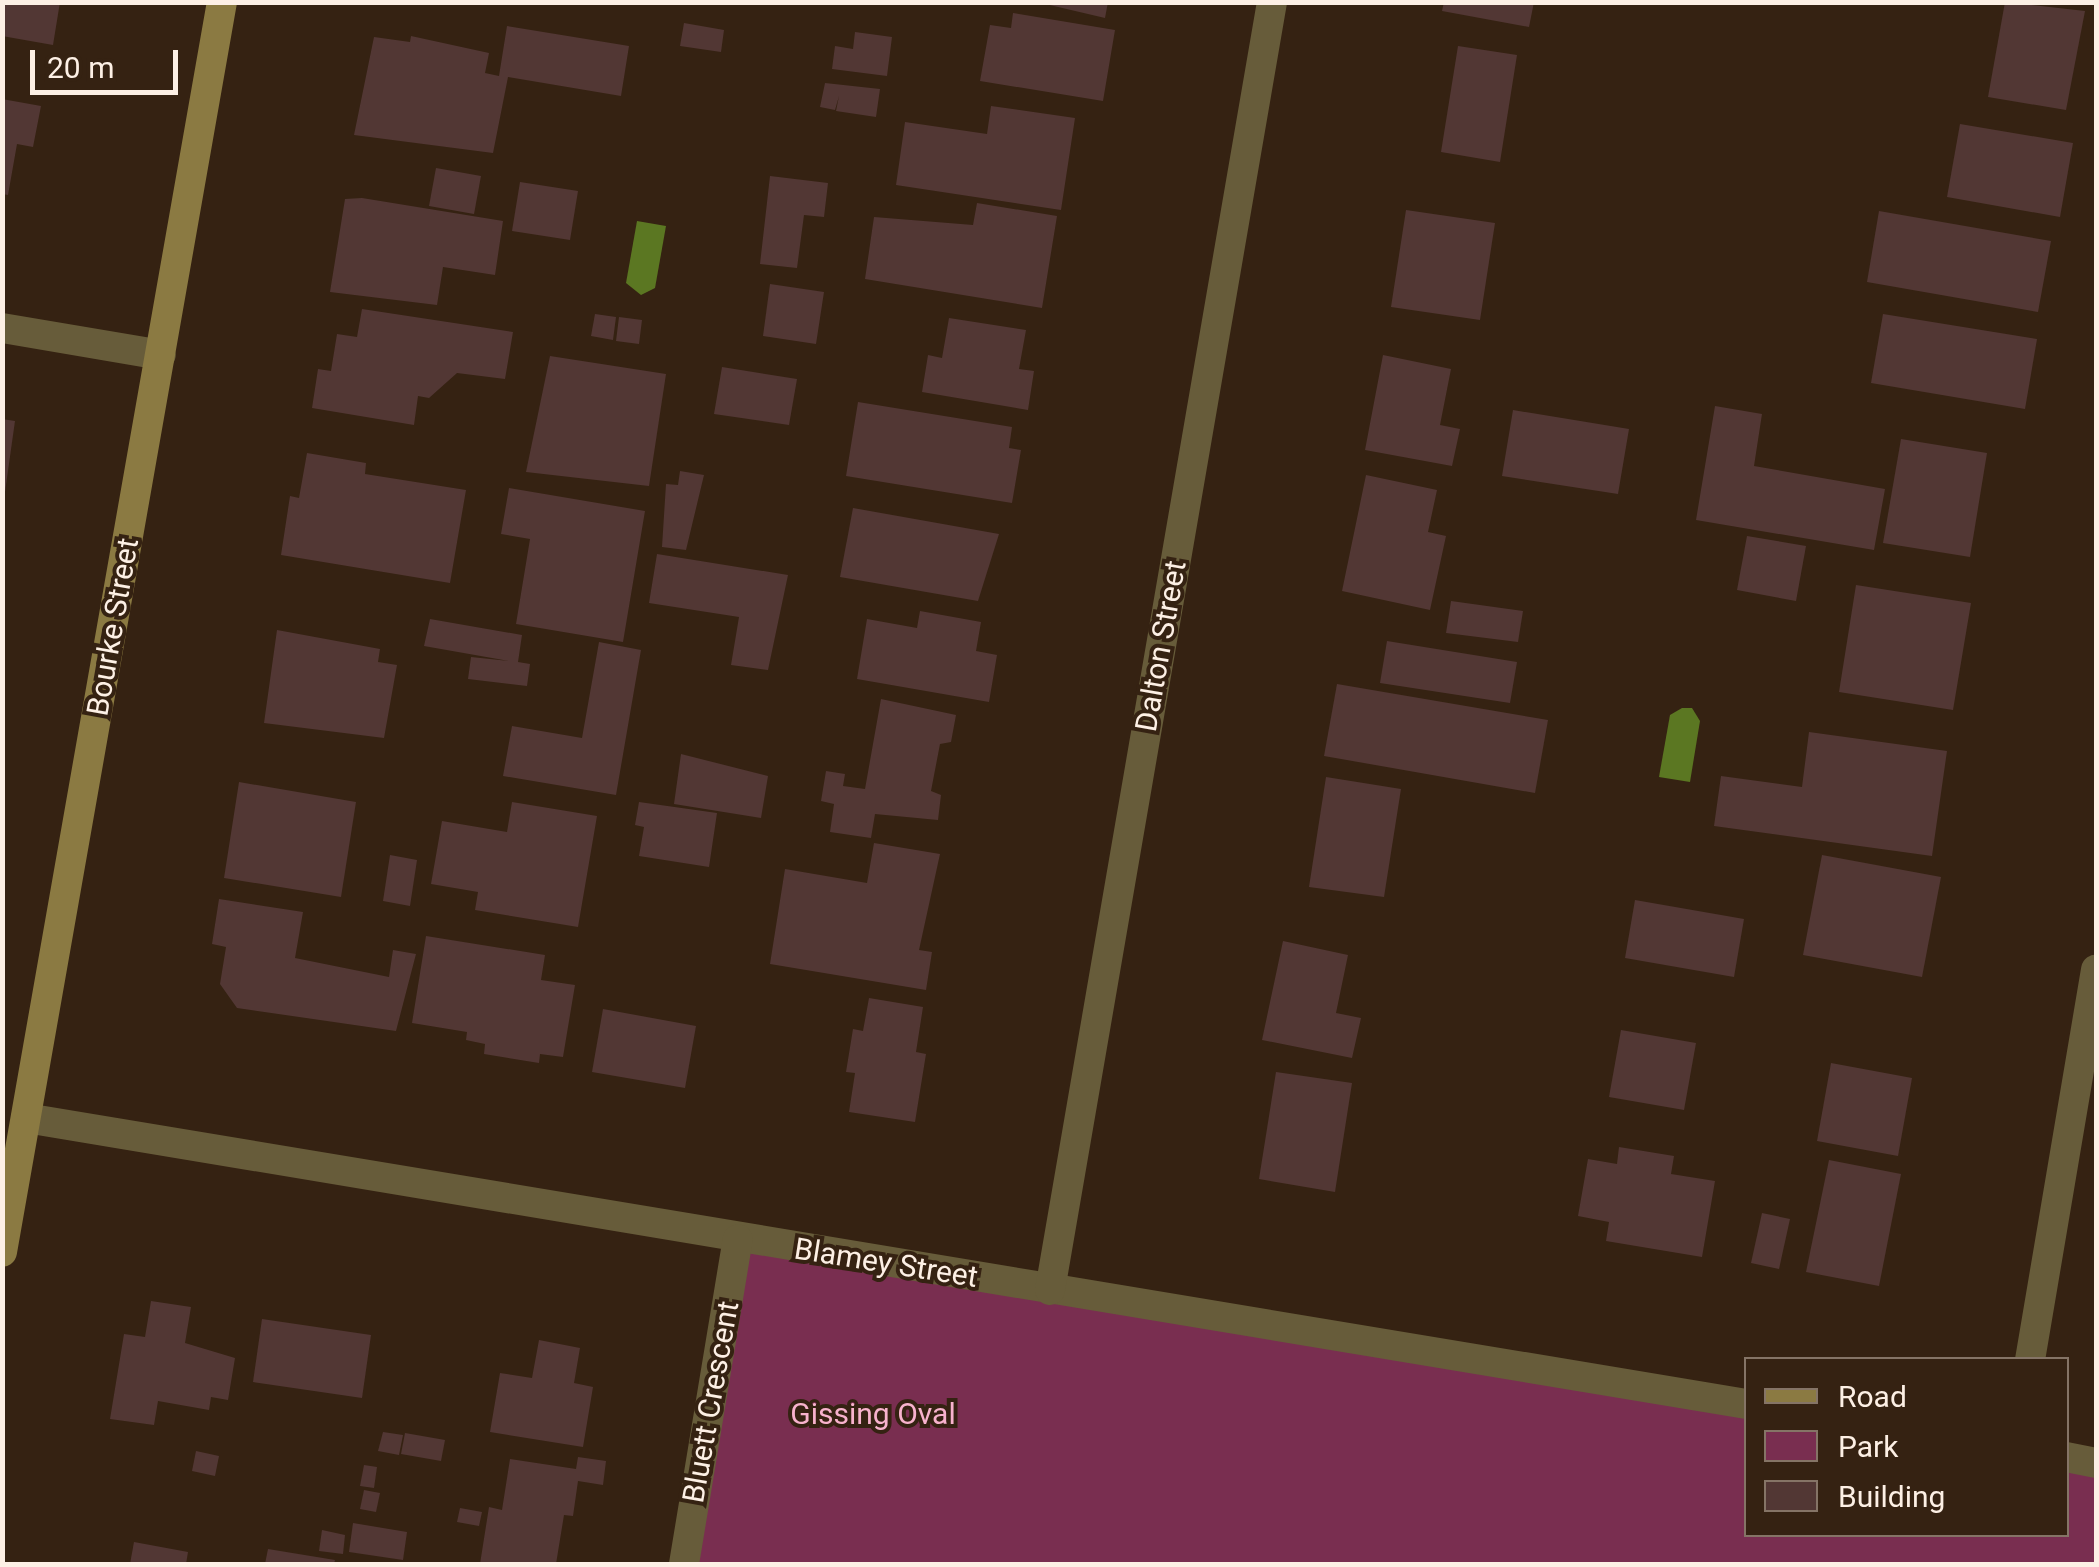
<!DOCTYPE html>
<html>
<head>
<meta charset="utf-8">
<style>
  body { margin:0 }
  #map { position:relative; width:2099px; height:1567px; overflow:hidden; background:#352212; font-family:Roboto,sans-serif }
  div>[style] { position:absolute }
  .green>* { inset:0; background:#792e50 }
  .water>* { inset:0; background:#5b7722 }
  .building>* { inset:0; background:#523734 }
  .street>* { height:30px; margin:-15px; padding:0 15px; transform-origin:15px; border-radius:15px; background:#675c3a }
  .secondary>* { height:30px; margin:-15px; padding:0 15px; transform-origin:15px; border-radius:15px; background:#8b7a42 }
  span { translate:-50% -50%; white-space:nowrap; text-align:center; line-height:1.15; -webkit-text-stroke:8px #352212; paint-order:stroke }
  .street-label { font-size:30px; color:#fdf0e5 }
  .park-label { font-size:30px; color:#f8b2cd }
  .frame { position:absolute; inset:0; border:5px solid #fdf0e5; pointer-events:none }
  .legend { position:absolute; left:1744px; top:1357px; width:325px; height:180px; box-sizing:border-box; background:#352212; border:2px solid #857466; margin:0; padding:12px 18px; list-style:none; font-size:30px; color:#fdf0e5 }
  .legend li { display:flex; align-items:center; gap:20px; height:50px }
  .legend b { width:50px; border:2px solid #857466 }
  .scale { position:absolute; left:30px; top:50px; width:148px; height:45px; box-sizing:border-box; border:5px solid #fdf0e5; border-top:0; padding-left:12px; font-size:30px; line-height:35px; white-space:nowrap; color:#fdf0e5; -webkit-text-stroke:8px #352212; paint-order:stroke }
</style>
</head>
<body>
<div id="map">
  <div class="green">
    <div style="clip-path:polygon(738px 1239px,1746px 1404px,1746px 1534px,2066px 1534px,2067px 1457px,2096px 1463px,2096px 1564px,684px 1564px)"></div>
  </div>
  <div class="water">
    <div style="clip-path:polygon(637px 221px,666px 226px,655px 288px,641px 295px,626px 283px)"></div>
    <div style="clip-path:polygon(1682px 708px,1692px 708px,1700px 721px,1690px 782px,1659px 777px,1670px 715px)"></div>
  </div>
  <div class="building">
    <div style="clip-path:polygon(2px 2px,60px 2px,53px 45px,2px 36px)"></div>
    <div style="clip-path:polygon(1037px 2px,1108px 2px,1105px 18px)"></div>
    <div style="clip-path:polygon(1444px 2px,1534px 2px,1529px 27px,1442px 11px)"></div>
    <div style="clip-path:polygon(2005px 2px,2085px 11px,2066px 110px,1988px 97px)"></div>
    <div style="clip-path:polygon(1013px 13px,1115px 30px,1103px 101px,980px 81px,990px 25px,1011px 28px)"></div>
    <div style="clip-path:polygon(684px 23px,724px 30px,721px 52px,680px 46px)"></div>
    <div style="clip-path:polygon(507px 26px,629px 46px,621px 96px,508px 77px,493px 153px,354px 135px,374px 37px,410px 42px,411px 36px,489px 53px,485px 73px,499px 76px)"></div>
    <div style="clip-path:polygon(855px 32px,892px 37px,887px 76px,832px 69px,835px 46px,853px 49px)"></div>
    <div style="clip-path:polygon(1458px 46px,1517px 55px,1500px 162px,1441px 152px)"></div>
    <div style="clip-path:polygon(825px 83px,880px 89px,876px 117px,836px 111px,839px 96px,835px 110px,820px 107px)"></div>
    <div style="clip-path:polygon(2px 99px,41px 106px,33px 147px,17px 144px,8px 195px,2px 194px)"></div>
    <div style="clip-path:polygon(991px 106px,1075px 118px,1061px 210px,896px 185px,905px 122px,987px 134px)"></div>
    <div style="clip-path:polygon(1960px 124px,2073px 143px,2060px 217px,1947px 197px)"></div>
    <div style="clip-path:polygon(436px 168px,481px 176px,474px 214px,429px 206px)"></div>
    <div style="clip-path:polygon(770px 176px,828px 183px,824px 217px,804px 215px,797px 268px,760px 264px)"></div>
    <div style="clip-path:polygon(520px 182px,578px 191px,570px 240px,512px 231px)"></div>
    <div style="clip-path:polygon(362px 198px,503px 221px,495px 275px,443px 267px,437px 305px,330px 292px,345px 199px)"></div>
    <div style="clip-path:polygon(977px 203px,1057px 216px,1042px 308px,865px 279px,874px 217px,973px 225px)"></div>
    <div style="clip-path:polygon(1406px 210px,1495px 223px,1480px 320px,1391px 307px)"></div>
    <div style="clip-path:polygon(1879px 211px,2051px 241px,2038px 312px,1867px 282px)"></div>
    <div style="clip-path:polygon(770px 284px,824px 292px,816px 344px,763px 336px)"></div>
    <div style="clip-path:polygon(362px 309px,513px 332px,505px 379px,457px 373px,429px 398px,418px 396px,414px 425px,312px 408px,318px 369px,331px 371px,337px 334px,357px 337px)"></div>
    <div style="clip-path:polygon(595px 314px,616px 317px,613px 340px,591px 336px)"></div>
    <div style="clip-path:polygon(1883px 314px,2037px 339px,2025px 409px,1871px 383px)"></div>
    <div style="clip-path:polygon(619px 317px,642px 320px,639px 344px,616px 341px)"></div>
    <div style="clip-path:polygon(949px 318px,1026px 330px,1019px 369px,1034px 371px,1028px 410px,922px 392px,928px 355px,942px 358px)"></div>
    <div style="clip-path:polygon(1383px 355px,1451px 369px,1440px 425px,1460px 429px,1452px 466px,1365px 450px)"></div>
    <div style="clip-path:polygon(550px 356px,666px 374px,649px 486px,526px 472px)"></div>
    <div style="clip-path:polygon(722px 367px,797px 379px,789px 425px,714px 414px)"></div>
    <div style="clip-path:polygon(858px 402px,1012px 427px,1009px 448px,1021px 450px,1012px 503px,846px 476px)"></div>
    <div style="clip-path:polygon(1715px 406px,1762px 414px,1754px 466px,1885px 489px,1874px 550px,1696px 520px)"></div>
    <div style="clip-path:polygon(1513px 410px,1629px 429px,1618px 494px,1502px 476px)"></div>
    <div style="clip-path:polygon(2px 419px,15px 421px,5px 492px,2px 492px)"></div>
    <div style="clip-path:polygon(1901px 439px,1987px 453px,1970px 557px,1883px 543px)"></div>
    <div style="clip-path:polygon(307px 453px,366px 463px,365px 474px,466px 490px,450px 583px,281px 555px,290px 496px,299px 498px)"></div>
    <div style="clip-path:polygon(680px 471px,704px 475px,686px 550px,662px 547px,666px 484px,678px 485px)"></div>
    <div style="clip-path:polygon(1366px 475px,1437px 490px,1428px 532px,1446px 536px,1430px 610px,1342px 591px)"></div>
    <div style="clip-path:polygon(509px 488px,645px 511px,623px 642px,516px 624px,530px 539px,501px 534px)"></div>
    <div style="clip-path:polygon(853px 508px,999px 534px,978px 601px,840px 577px)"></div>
    <div style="clip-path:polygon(1747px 536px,1806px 546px,1796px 601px,1737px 590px)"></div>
    <div style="clip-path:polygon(657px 554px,788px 575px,768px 670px,731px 665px,739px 617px,649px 603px)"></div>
    <div style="clip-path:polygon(1856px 585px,1971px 603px,1953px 710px,1839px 692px)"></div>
    <div style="clip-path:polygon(1451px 601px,1523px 611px,1518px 642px,1446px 633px)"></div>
    <div style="clip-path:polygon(920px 611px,981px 622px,976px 651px,997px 655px,989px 702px,857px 679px,867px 619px,917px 628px)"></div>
    <div style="clip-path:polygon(430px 619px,522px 635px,518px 662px,530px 664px,527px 686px,468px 679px,471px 657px,509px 661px,424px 646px)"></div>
    <div style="clip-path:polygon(277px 630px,380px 649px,378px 662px,397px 665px,384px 738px,264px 723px)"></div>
    <div style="clip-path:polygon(1387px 641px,1517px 662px,1510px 703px,1380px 683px)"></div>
    <div style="clip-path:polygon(599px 642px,641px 650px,616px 795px,503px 776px,512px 726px,582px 738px)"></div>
    <div style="clip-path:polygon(1337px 684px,1548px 720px,1535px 793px,1324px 756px)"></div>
    <div style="clip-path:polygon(881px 699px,956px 715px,951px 742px,940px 744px,931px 791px,941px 795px,938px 820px,875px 814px,871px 838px,830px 832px,834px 804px,821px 801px,826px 771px,845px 774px,843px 786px,865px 789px)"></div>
    <div style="clip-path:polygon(1809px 732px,1947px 751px,1932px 856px,1714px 826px,1721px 776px,1802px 787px)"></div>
    <div style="clip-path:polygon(681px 754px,768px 776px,761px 818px,674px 804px)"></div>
    <div style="clip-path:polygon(1326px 777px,1401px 789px,1384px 897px,1309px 887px)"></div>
    <div style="clip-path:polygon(239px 782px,356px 802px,341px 897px,224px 878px)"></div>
    <div style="clip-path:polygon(512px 802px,597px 816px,578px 927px,475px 910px,478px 892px,431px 884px,442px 821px,507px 832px)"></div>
    <div style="clip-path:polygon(639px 802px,717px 813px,709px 867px,639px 856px,644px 827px,635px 825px)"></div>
    <div style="clip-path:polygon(874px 843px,940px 854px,919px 950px,932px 952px,926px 990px,770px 964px,785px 869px,867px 883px)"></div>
    <div style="clip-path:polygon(390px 855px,417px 860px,410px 906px,383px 901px)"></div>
    <div style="clip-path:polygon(1822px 855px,1941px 877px,1922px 977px,1803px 955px)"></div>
    <div style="clip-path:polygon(219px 899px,303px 912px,295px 958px,389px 977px,393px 950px,416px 954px,396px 1031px,237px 1008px,220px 984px,226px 947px,212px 944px)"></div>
    <div style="clip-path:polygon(1635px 900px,1744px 919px,1734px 977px,1625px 958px)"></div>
    <div style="clip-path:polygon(426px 936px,545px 955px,541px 980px,575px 985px,563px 1057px,540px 1054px,539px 1063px,484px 1054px,485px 1044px,466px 1040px,467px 1032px,412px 1023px)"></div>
    <div style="clip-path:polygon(1283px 941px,1348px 955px,1336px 1013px,1361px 1018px,1352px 1058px,1262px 1040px)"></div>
    <div style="clip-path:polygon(869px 998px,923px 1007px,916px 1052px,926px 1054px,915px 1122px,849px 1112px,855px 1073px,846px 1072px,853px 1029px,863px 1031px)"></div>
    <div style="clip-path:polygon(603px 1009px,696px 1026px,685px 1088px,592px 1072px)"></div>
    <div style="clip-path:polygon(1621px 1030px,1696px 1043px,1684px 1110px,1609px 1097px)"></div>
    <div style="clip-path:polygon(1831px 1063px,1912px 1078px,1898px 1156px,1817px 1141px)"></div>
    <div style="clip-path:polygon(1276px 1072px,1352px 1083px,1335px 1192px,1259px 1179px)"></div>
    <div style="clip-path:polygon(1619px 1147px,1674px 1156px,1671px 1174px,1715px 1181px,1702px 1257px,1606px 1241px,1609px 1222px,1578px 1216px,1588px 1159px,1617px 1164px)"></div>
    <div style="clip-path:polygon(1829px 1160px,1901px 1174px,1879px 1286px,1806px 1272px)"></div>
    <div style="clip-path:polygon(1762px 1213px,1790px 1219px,1779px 1269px,1751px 1263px)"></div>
    <div style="clip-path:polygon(151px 1301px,191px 1307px,185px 1343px,235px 1358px,228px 1400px,211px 1397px,209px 1410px,158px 1401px,154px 1425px,110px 1419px,124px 1334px,145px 1337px)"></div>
    <div style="clip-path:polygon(262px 1319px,371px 1335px,362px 1398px,253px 1382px)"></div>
    <div style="clip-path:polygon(539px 1340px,580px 1348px,574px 1383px,593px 1387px,583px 1447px,490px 1432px,500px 1373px,532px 1378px)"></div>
    <div style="clip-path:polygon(383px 1432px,403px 1435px,399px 1455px,378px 1451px)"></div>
    <div style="clip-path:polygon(405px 1433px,445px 1440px,441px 1461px,401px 1454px)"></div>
    <div style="clip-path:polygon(196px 1451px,219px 1456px,215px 1476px,192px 1471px)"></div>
    <div style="clip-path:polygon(578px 1457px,606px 1461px,603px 1485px,578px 1481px,573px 1516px,564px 1515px,556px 1564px,480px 1564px,489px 1507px,502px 1510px,510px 1459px,576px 1469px)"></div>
    <div style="clip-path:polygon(364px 1465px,377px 1467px,374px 1488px,360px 1486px)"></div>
    <div style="clip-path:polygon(364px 1490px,380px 1493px,376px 1512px,360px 1509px)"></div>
    <div style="clip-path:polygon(460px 1508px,482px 1512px,479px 1526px,457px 1522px)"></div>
    <div style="clip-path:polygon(353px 1523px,407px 1532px,403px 1560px,349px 1552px)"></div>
    <div style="clip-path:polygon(322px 1530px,345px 1535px,343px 1554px,319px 1551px)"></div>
    <div style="clip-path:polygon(134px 1542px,188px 1552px,186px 1564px,130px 1564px)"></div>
    <div style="clip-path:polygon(268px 1549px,335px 1560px,334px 1564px,265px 1564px)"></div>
  </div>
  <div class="street">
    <div style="left:2px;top:328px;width:161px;rotate:9.6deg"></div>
    <div style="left:26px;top:1118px;width:1744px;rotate:9.44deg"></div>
    <div style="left:1050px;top:1290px;width:1307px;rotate:-80.22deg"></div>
    <div style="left:2030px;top:1360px;width:396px;rotate:-80.4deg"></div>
    <div style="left:2066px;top:1457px;width:31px;rotate:11deg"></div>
    <div style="left:684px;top:1564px;width:329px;rotate:-80.6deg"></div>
  </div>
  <div class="secondary">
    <div style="left:2px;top:1252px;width:1269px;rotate:-80.02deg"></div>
  </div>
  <div class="street-label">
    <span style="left:113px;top:627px;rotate:-80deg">Bourke Street</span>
    <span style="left:1161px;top:646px;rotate:-80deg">Dalton Street</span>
    <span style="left:886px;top:1263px;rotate:9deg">Blamey Street</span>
    <span style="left:711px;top:1402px;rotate:-80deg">Bluett Crescent</span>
  </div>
  <div class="park-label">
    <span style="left:873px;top:1414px">Gissing Oval</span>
  </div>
  <div class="frame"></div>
  <ul class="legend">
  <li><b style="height:12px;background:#8b7a42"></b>Road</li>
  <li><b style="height:28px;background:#792e50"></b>Park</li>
  <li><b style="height:28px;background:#523734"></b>Building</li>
  </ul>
  <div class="scale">20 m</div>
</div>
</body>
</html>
